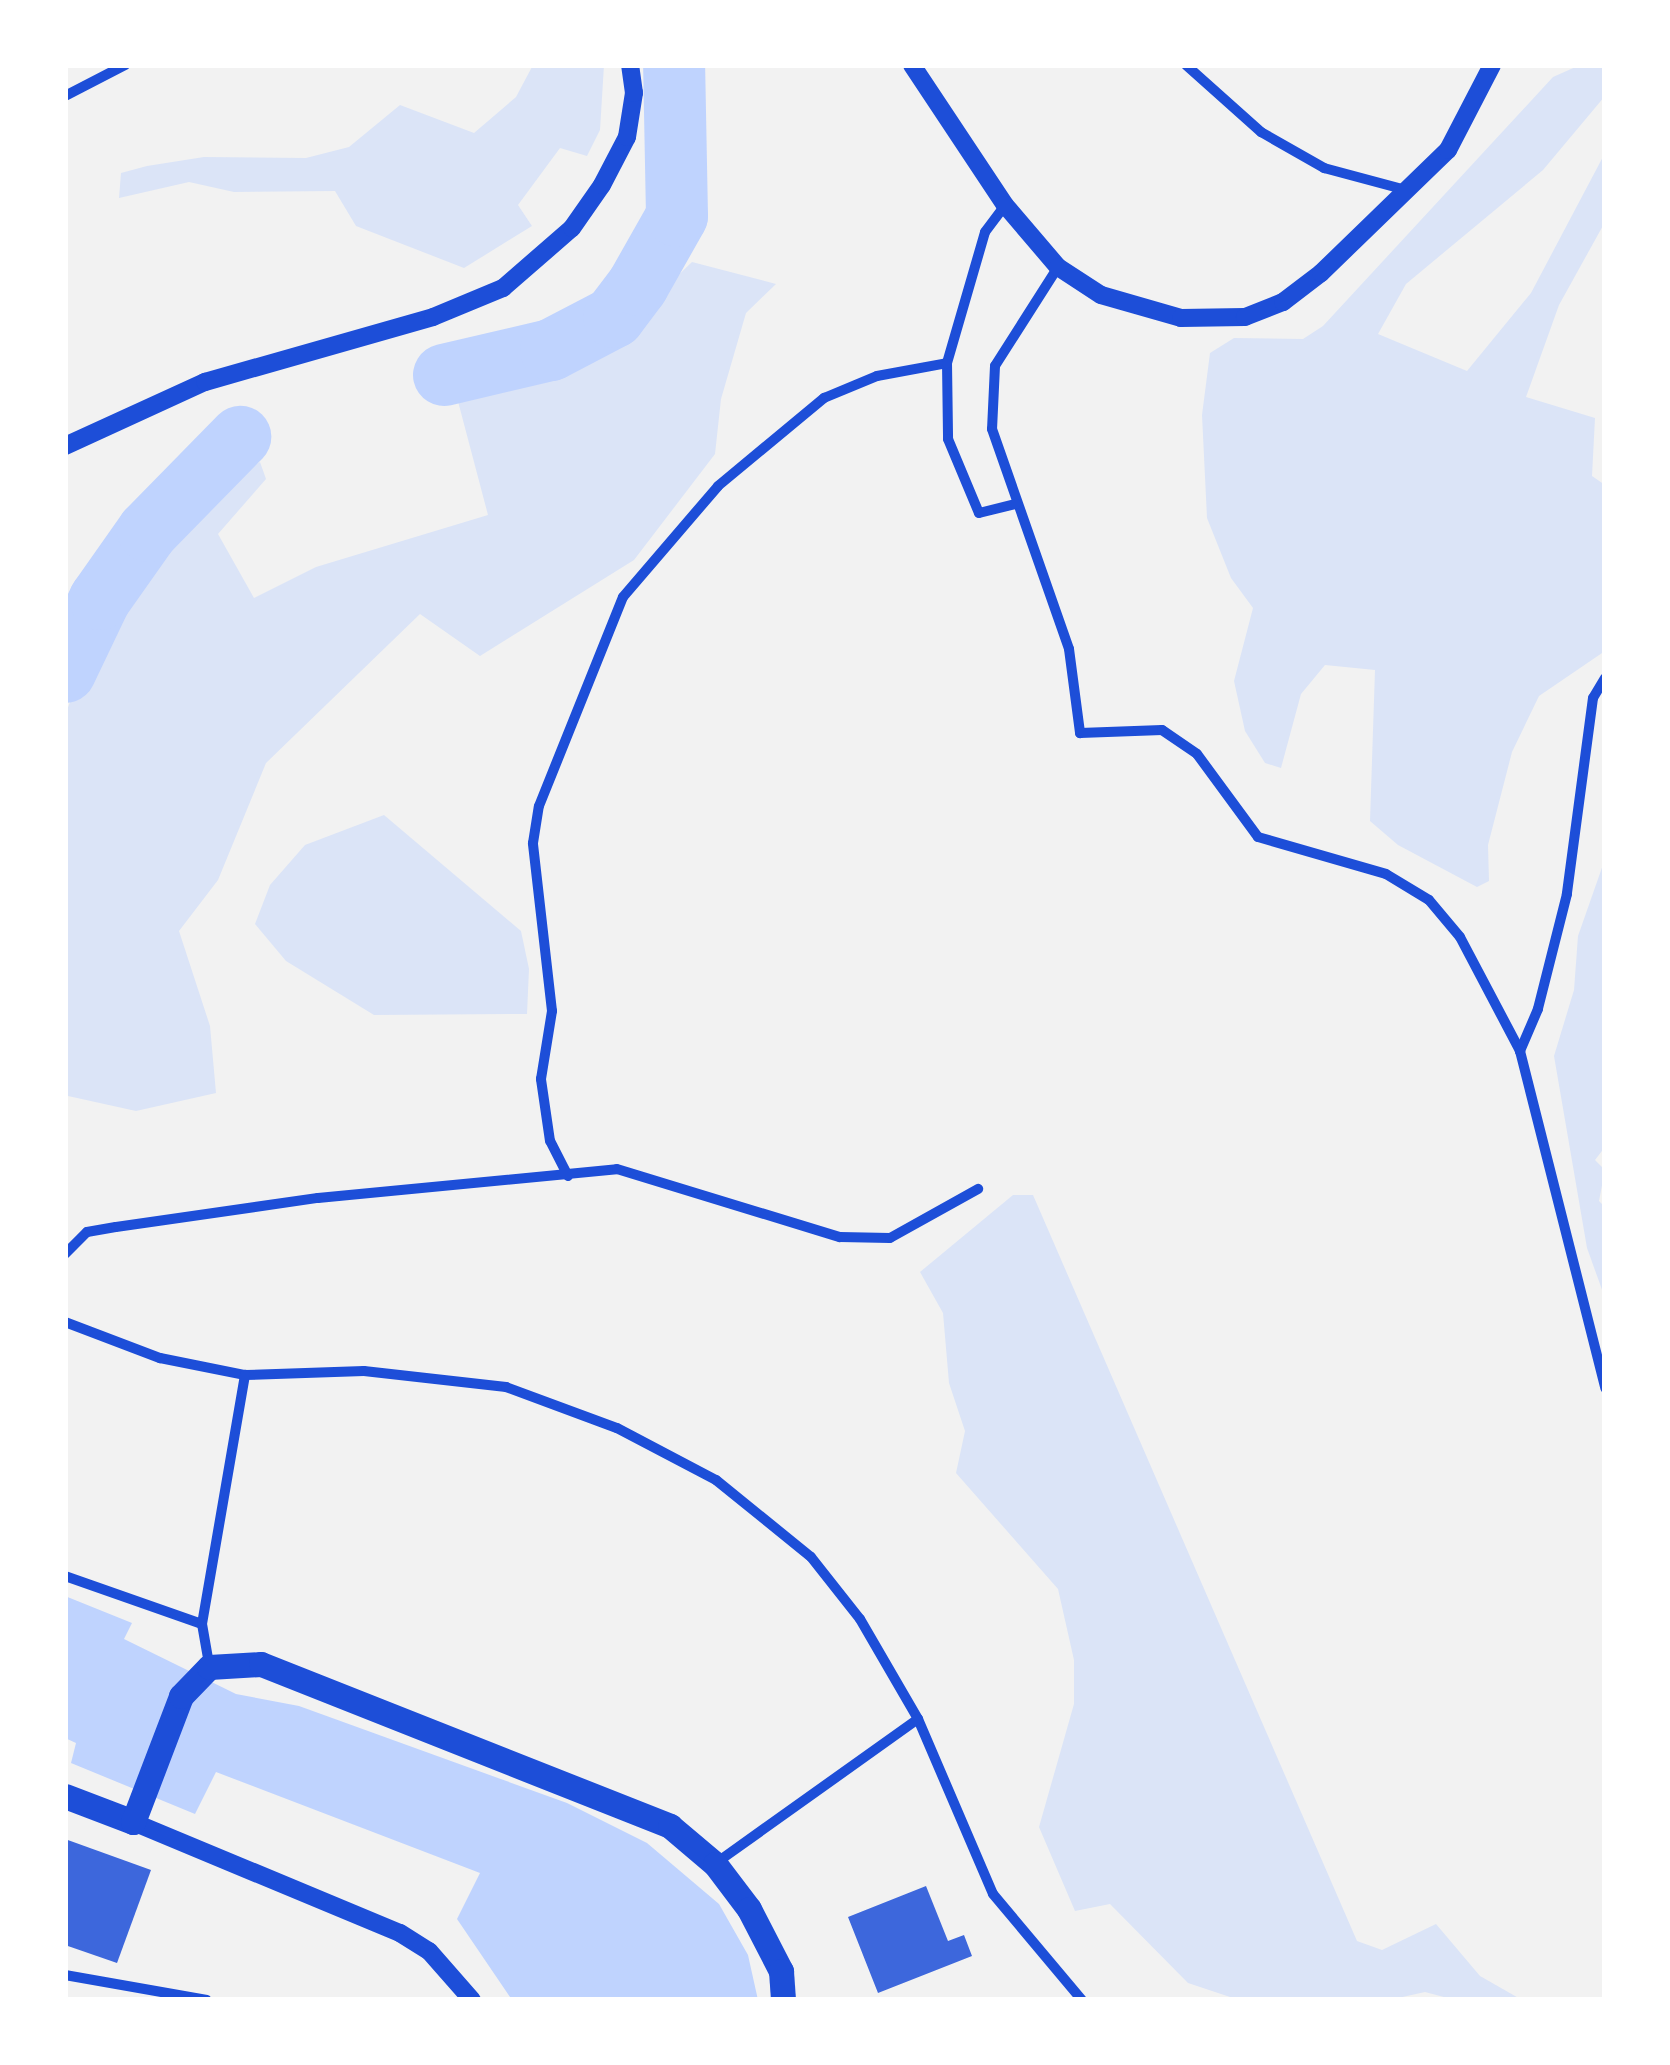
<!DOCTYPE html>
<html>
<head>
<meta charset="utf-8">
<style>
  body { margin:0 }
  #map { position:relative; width:1670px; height:2065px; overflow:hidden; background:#f2f2f2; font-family:Cabin,sans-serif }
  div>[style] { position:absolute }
  .green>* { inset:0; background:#dbe4f7 }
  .water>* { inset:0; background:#bfd3fe }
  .river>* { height:62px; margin:-31px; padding:0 31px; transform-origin:31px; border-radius:31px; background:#bfd3fe }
  .building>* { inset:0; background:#3d67dc }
  .minor>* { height:10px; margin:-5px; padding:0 5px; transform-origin:5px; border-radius:5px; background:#1d4ed8 }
  .tertiary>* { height:18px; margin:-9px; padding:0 9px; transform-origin:9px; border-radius:9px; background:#1d4ed8 }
  .primary>* { height:25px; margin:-12.5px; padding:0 12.5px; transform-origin:12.5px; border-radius:12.5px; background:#1d4ed8 }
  span { translate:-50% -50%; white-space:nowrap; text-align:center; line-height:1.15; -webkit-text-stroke:8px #fff; paint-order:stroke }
  .frame { position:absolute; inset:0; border:68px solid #fff; pointer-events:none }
</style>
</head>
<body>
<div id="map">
  <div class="green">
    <div style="clip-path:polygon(533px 65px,604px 65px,600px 130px,587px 156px,560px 148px,518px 205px,532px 226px,464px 268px,356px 226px,335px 191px,234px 192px,189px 182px,119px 198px,121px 173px,147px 166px,204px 157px,306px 158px,349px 147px,400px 105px,474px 133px,516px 97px)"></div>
    <div style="clip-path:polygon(1580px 65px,1605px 65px,1605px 96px,1543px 170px,1406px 284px,1378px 334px,1467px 371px,1531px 293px,1605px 153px,1605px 222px,1559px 305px,1526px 397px,1595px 418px,1592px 476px,1605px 485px,1605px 651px,1539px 696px,1512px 752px,1488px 845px,1489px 881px,1477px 887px,1398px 845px,1370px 821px,1375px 670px,1325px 665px,1301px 694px,1281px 768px,1265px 763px,1245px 731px,1234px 681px,1253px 608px,1231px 578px,1207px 518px,1202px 415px,1210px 353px,1234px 338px,1303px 339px,1323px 326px,1553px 77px)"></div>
    <div style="clip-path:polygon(692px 262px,776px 284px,746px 313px,721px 399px,715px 454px,634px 560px,480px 656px,420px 614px,266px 763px,218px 880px,179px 931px,210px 1026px,216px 1093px,136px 1111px,68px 1096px,65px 715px,108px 605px,186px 506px,260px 462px,266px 479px,218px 534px,254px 598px,316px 567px,488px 515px,455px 390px,610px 341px)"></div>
    <div style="clip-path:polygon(384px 815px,521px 931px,529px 969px,527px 1014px,374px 1015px,286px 961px,255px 924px,270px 885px,305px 845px)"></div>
    <div style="clip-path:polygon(1605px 859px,1605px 1147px,1595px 1160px,1605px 1170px,1599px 1201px,1605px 1207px,1605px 1298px,1587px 1248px,1554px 1056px,1574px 990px,1578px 936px)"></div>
    <div style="clip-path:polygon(1013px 1195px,1033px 1195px,1357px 1941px,1382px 1950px,1436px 1924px,1480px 1976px,1522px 2000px,1455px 2000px,1425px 1992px,1389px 2000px,1239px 2000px,1188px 1983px,1110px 1904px,1075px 1911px,1039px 1827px,1074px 1704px,1074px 1660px,1058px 1589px,956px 1473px,965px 1431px,949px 1383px,943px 1313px,920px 1272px)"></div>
  </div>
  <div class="water">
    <div style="clip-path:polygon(65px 1596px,132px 1623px,124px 1639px,236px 1694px,299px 1706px,567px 1803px,647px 1843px,719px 1904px,748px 1955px,758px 2000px,512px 2000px,457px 1919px,480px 1873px,216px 1772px,195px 1814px,71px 1763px,76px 1743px,65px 1738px)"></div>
  </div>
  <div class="river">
    <div style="left:444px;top:375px;width:110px;rotate:-13.2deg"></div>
    <div style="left:551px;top:350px;width:71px;rotate:-27.6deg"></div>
    <div style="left:614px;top:317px;width:40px;rotate:-53deg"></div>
    <div style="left:638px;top:285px;width:79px;rotate:-60.5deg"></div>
    <div style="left:677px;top:216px;width:151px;rotate:-91.1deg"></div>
    <div style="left:65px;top:672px;width:81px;rotate:-64.4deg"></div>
    <div style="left:100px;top:599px;width:83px;rotate:-54.8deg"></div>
    <div style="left:148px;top:531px;width:132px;rotate:-45.6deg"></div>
  </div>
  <div class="building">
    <div style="clip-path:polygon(65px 1839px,151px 1870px,117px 1963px,65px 1945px)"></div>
    <div style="clip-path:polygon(926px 1886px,948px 1941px,964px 1935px,972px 1956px,878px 1993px,848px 1917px)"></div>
  </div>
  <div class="minor">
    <div style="left:1186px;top:65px;width:101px;rotate:41.8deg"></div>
    <div style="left:1261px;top:132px;width:73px;rotate:29.7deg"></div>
    <div style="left:1324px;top:168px;width:85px;rotate:15deg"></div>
    <div style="left:65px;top:96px;width:68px;rotate:-27.3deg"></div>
    <div style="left:1058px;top:267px;width:117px;rotate:122.5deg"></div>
    <div style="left:995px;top:366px;width:63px;rotate:92.7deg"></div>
    <div style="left:992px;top:429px;width:233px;rotate:70.7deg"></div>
    <div style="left:1069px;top:649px;width:85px;rotate:82.5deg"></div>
    <div style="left:1080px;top:733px;width:82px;rotate:-2.1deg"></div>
    <div style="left:1162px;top:730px;width:42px;rotate:34.4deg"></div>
    <div style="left:1197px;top:754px;width:103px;rotate:53.7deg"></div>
    <div style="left:1258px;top:837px;width:133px;rotate:16.1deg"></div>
    <div style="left:1386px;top:874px;width:50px;rotate:31.2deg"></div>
    <div style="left:1429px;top:900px;width:48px;rotate:50deg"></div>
    <div style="left:1460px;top:937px;width:129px;rotate:62.2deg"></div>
    <div style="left:947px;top:363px;width:76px;rotate:89.2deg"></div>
    <div style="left:948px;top:439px;width:80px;rotate:67.3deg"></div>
    <div style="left:979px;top:513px;width:38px;rotate:-14deg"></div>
    <div style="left:1605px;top:678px;width:23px;rotate:121deg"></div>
    <div style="left:1593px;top:698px;width:198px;rotate:97.6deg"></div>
    <div style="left:1567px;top:894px;width:119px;rotate:104.2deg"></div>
    <div style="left:1538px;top:1009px;width:46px;rotate:113.2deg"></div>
    <div style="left:1520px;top:1051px;width:348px;rotate:75.8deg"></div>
    <div style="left:568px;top:1176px;width:39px;rotate:-117deg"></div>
    <div style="left:550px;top:1141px;width:63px;rotate:-98.3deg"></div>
    <div style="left:541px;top:1079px;width:69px;rotate:-80.8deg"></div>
    <div style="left:552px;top:1011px;width:169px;rotate:-96.5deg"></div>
    <div style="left:533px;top:843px;width:37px;rotate:-81deg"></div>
    <div style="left:539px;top:806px;width:225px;rotate:-68.1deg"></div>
    <div style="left:623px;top:597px;width:146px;rotate:-49.4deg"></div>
    <div style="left:718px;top:486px;width:138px;rotate:-39.7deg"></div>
    <div style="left:824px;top:398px;width:57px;rotate:-22.5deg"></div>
    <div style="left:877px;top:376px;width:71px;rotate:-10.5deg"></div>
    <div style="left:947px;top:363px;width:136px;rotate:-73.8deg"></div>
    <div style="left:985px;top:232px;width:34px;rotate:-53deg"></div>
    <div style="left:65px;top:1254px;width:31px;rotate:-45deg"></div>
    <div style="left:87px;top:1232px;width:29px;rotate:-10deg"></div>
    <div style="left:116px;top:1227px;width:204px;rotate:-8.2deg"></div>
    <div style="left:318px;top:1198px;width:300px;rotate:-5.5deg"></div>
    <div style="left:617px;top:1169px;width:233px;rotate:17deg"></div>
    <div style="left:840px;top:1237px;width:50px;rotate:1.1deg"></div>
    <div style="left:890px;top:1238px;width:101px;rotate:-29.1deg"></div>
    <div style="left:65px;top:1322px;width:102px;rotate:20.8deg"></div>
    <div style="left:160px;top:1358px;width:87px;rotate:11.3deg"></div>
    <div style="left:245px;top:1375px;width:119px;rotate:-1.9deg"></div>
    <div style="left:364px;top:1371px;width:143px;rotate:6.4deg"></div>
    <div style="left:506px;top:1387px;width:118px;rotate:20.3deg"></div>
    <div style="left:617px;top:1428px;width:112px;rotate:27.7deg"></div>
    <div style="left:716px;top:1480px;width:122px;rotate:39deg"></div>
    <div style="left:811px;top:1557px;width:79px;rotate:51.7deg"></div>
    <div style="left:860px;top:1619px;width:116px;rotate:59.9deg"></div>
    <div style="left:918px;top:1719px;width:190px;rotate:66.8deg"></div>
    <div style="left:993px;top:1894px;width:138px;rotate:50deg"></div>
    <div style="left:65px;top:1576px;width:145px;rotate:19.3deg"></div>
    <div style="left:209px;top:1664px;width:41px;rotate:-99.9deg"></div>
    <div style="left:202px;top:1624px;width:253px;rotate:-80.2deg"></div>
    <div style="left:716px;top:1863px;width:248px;rotate:-35.5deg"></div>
    <div style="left:65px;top:1975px;width:144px;rotate:10deg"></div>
  </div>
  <div class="tertiary">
    <div style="left:912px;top:65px;width:168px;rotate:56.4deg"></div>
    <div style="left:1005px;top:205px;width:82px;rotate:49.5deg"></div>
    <div style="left:1058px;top:267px;width:51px;rotate:33.1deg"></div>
    <div style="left:1101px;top:295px;width:83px;rotate:16deg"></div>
    <div style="left:1181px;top:318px;width:64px;rotate:-0.9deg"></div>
    <div style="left:1245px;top:317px;width:41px;rotate:-21.5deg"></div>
    <div style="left:1283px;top:302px;width:48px;rotate:-37.3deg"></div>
    <div style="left:1321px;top:273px;width:177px;rotate:-44.1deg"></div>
    <div style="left:1448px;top:150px;width:96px;rotate:-62.6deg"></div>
    <div style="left:65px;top:446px;width:154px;rotate:-24.6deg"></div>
    <div style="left:205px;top:382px;width:237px;rotate:-15.9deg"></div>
    <div style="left:433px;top:317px;width:76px;rotate:-22.5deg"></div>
    <div style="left:503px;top:288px;width:91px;rotate:-41deg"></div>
    <div style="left:572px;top:228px;width:52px;rotate:-55.1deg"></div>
    <div style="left:602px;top:185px;width:54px;rotate:-62.5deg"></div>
    <div style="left:627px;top:137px;width:45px;rotate:-81deg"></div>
    <div style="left:634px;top:93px;width:28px;rotate:-98deg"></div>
    <div style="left:133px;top:1822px;width:289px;rotate:22.6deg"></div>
    <div style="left:400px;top:1933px;width:34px;rotate:32deg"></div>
    <div style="left:429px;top:1951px;width:65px;rotate:48.7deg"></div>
  </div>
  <div class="primary">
    <div style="left:65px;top:1796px;width:73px;rotate:20.9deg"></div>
    <div style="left:133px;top:1822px;width:135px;rotate:-69.1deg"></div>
    <div style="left:181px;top:1696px;width:40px;rotate:-46deg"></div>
    <div style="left:209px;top:1667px;width:52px;rotate:-3.3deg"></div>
    <div style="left:261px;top:1664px;width:440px;rotate:21.6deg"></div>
    <div style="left:670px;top:1826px;width:59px;rotate:40.2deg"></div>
    <div style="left:715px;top:1864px;width:56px;rotate:52.9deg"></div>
    <div style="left:749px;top:1909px;width:70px;rotate:62.7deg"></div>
    <div style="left:781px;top:1971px;width:29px;rotate:86deg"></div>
  </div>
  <div class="frame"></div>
</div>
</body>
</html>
